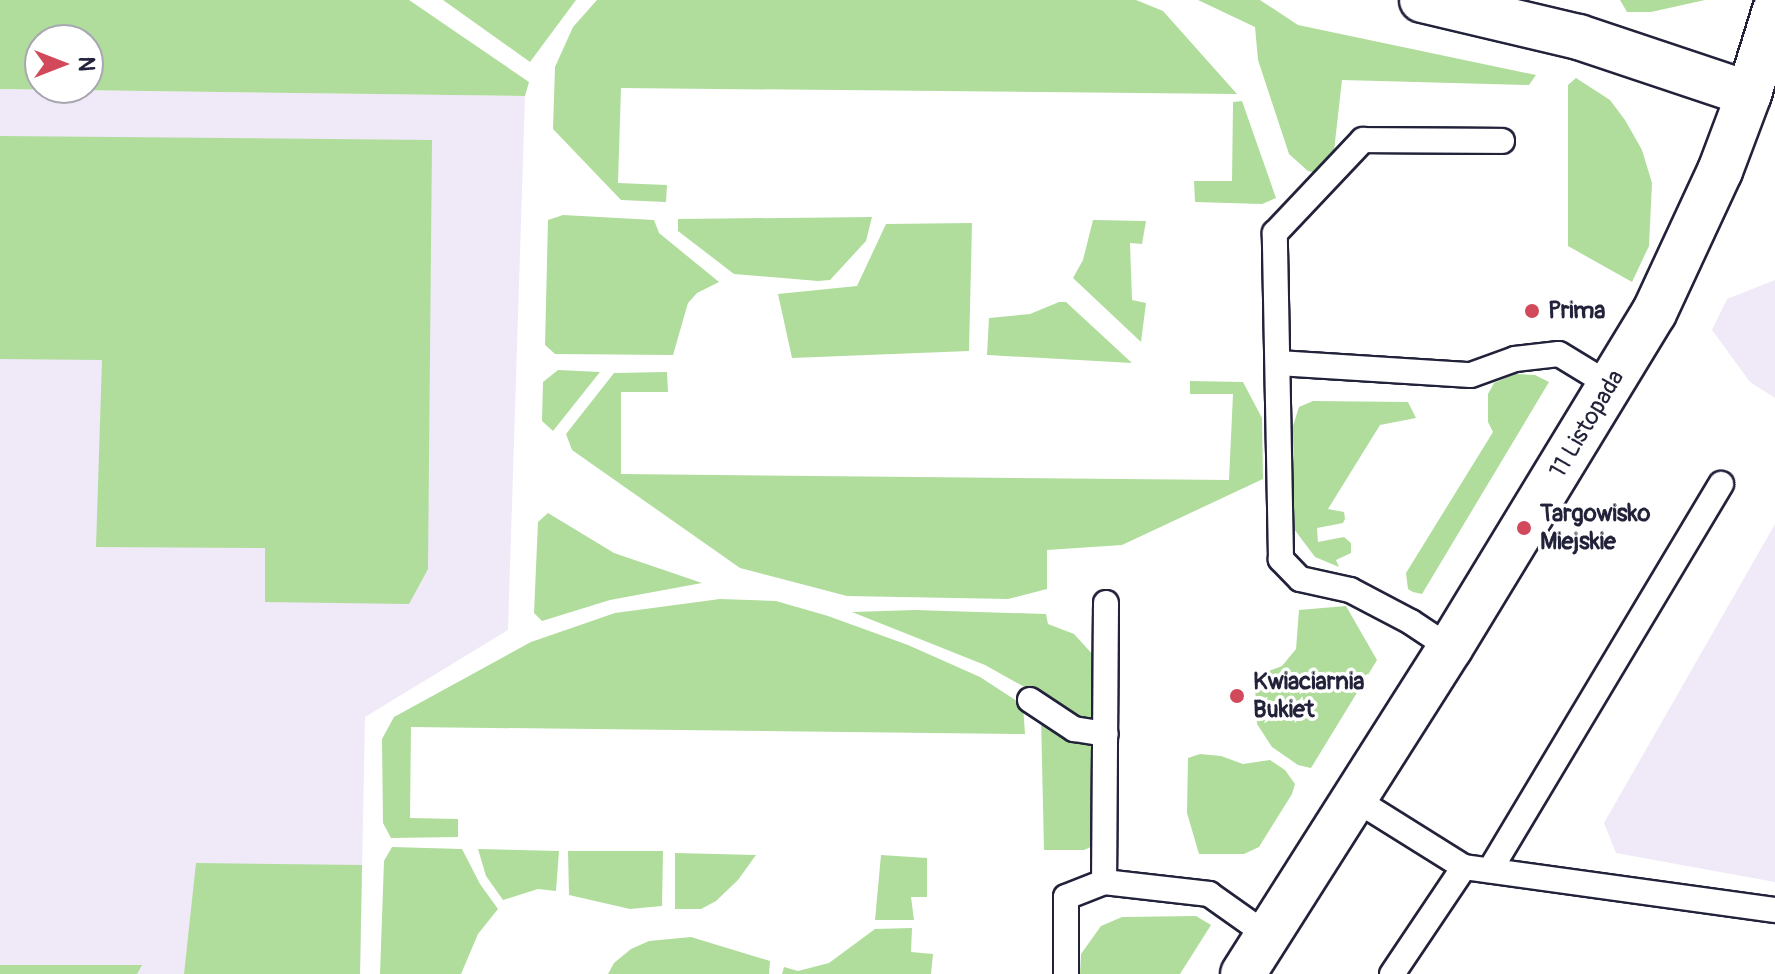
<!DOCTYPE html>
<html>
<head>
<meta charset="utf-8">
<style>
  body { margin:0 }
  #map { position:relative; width:1775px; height:974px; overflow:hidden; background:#fff; font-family:Pangolin,sans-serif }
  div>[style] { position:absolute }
  .built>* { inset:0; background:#f0e9f7 }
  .green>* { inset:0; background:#b0dd9c }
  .roads { filter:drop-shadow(2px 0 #22223b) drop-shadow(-2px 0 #22223b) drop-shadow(0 2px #22223b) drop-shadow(0 -2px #22223b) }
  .service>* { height:24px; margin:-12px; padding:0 12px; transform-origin:12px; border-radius:12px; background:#fff }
  .tertiary>* { height:44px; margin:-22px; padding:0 22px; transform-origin:22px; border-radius:22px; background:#fff }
  .primary>* { height:44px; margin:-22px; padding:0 22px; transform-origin:22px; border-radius:22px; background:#fff }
  .dots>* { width:22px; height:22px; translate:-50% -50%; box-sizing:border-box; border:4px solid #fff; border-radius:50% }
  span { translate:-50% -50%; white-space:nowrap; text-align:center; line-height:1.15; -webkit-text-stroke:7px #fff; paint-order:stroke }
  .poi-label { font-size:24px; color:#22223b; font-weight:700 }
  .left { translate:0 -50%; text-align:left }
  .street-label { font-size:24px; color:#22223b }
  .north { position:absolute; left:24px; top:24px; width:80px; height:80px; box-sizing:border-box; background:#fff; border:2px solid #a7a7b1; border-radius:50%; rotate:90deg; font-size:22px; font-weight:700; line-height:32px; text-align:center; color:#22223b }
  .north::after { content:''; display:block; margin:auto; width:28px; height:36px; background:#d1495b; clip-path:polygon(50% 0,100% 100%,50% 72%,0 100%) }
</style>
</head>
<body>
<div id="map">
  <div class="built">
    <div style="clip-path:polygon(0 89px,525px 96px,508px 630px,365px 717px,360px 974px,0 974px)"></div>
    <div style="clip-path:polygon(1775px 280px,1775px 398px,1750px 382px,1712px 330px,1727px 299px)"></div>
    <div style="clip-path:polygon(1775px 524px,1775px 882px,1616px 853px,1604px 823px)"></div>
  </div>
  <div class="green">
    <div style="clip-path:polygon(evenodd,0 0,409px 0,529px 82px,525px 96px,0 89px,0 0,88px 40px,88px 88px,40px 88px,40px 40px,88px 40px)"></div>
    <div style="clip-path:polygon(443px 0,576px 0,530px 62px)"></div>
    <div style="clip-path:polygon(597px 0,1136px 0,1163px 11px,1237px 94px,621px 88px,618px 183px,667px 185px,666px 202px,621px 200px,553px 129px,555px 67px,573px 27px)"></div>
    <div style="clip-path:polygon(1198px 0,1260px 0,1298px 25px,1536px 75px,1529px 85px,1342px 80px,1334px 151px,1328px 168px,1316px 173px,1308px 171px,1289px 154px,1258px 60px,1255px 27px)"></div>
    <div style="clip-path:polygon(1620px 0,1705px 0,1651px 12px,1627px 12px)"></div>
    <div style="clip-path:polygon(1576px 78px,1610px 100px,1625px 120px,1642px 150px,1652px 183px,1649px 246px,1632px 282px,1568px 246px,1568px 85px)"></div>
    <div style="clip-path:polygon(1242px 101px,1276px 198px,1262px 204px,1195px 202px,1194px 181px,1232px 181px,1233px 102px)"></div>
    <div style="clip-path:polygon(0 136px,432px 140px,428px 569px,409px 604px,265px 602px,265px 548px,96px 547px,102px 360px,0 359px)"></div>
    <div style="clip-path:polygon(563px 215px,654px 220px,659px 233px,719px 282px,697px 293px,688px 303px,673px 355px,555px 354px,545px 345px,548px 220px)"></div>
    <div style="clip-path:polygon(872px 217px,866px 241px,830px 280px,818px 281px,734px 274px,678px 231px,678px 219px)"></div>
    <div style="clip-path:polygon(1093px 220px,1146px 221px,1142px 244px,1130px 243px,1132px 300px,1146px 303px,1141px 342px,1073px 278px,1083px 260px)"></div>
    <div style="clip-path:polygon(972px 223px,969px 351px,792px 358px,778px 294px,857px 286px,886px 224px)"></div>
    <div style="clip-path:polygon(1059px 302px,1066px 302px,1132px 363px,987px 355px,989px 318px,1030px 314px)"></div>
    <div style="clip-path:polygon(558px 370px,600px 372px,553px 431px,542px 421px,543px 382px)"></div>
    <div style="clip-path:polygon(667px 372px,668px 392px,621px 392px,621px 474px,1229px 480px,1233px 394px,1190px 394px,1190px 381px,1243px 382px,1262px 418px,1263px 479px,1122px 545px,1047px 550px,1047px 589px,1008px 599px,847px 596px,740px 568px,572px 450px,566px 434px,614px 373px)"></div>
    <div style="clip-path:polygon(1515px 374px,1535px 375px,1549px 382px,1422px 594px,1413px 592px,1408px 589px,1406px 573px,1493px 432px,1488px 422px,1488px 394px,1494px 383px)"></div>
    <div style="clip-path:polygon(1313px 401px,1408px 402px,1416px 418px,1380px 425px,1328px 509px,1344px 512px,1345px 519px,1343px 523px,1317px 528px,1318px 542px,1344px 537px,1351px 543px,1351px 553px,1336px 560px,1339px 567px,1315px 557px,1294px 529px,1293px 426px,1299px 407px)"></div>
    <div style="clip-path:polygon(548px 513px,614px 553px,702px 583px,610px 600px,542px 621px,534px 613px,538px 522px)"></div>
    <div style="clip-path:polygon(720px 599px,776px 601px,828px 616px,908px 645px,980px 677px,1023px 705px,1025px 734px,411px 727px,410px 818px,458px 819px,458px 837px,391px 838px,383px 823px,382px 739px,394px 717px,531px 642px,615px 613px)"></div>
    <div style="clip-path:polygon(1346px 606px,1377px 660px,1311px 768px,1298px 765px,1272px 747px,1257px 724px,1255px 686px,1263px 673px,1282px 666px,1296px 649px,1299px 610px)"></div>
    <div style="clip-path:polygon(915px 610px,1046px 614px,1048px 624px,1074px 634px,1095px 657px,1096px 727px,985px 665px,852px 612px)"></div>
    <div style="clip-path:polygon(1041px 717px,1096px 738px,1093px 846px,1084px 850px,1044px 850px)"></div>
    <div style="clip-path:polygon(1200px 754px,1221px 756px,1243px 764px,1270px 760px,1285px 770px,1295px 784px,1292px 794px,1259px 847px,1244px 854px,1199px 854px,1187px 813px,1188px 758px)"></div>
    <div style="clip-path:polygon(392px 847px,462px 849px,480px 884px,498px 909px,478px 934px,461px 974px,380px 974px,384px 861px)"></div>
    <div style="clip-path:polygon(478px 849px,559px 851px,556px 891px,538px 889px,503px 900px,486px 876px)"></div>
    <div style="clip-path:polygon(568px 851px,663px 851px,662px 906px,630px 909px,569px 895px)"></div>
    <div style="clip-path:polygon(675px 853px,756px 855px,738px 880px,716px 901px,701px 909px,675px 909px)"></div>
    <div style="clip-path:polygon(881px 855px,927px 858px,927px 897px,911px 897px,914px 920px,875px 920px)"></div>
    <div style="clip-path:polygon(196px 863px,362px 865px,360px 974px,184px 974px)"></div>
    <div style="clip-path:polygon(1196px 916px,1211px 925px,1180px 974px,1080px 974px,1081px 954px,1101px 926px,1122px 917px)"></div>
    <div style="clip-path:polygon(912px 928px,911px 952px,933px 954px,931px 974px,782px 974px,784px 967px,798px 971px,829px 963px,875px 929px)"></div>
    <div style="clip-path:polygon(691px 937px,770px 961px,769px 974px,608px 974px,614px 963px,631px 949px,649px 941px)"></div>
    <div style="clip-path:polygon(0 965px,142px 965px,137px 974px,0 974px)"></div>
  </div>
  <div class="roads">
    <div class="service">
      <div style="left:1278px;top:363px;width:193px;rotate:3.6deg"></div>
      <div style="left:1471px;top:375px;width:47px;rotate:-20deg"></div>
      <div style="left:1515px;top:359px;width:44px;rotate:-6.5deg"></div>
      <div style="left:1559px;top:354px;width:60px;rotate:31.3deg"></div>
      <div style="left:1106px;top:603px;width:279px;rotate:90.4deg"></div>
      <div style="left:1104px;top:882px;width:106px;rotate:6.5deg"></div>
      <div style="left:1209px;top:894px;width:71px;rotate:35.3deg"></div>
      <div style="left:1450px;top:648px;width:47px;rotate:-146.3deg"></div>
      <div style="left:1411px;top:622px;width:69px;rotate:-152.3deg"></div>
      <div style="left:1350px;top:590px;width:51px;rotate:-167.6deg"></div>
      <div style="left:1300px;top:579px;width:28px;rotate:-134deg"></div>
      <div style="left:1281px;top:559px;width:326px;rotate:-91.1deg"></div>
      <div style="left:1275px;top:233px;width:128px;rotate:-46.6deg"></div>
      <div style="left:1363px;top:140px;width:139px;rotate:0.4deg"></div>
      <div style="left:1030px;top:700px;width:53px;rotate:33.4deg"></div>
      <div style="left:1074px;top:729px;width:32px;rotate:9deg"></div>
      <div style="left:1355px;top:799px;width:128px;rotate:32deg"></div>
      <div style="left:1464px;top:867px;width:129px;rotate:123.9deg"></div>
      <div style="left:1464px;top:867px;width:314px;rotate:7.9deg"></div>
      <div style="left:1490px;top:870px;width:450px;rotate:-59.1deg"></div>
      <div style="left:1066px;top:974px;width:77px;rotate:-90deg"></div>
      <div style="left:1066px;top:897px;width:41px;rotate:-21.5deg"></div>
    </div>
    <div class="tertiary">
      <div style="left:1243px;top:974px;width:386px;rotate:-57.6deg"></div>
      <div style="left:1450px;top:648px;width:392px;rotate:-58.7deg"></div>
      <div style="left:1654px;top:313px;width:157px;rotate:-65.1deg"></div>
      <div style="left:1720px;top:171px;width:82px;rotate:-69.4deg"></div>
      <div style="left:1749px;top:94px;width:88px;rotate:-72.8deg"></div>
    </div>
    <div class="primary">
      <div style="left:1422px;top:0;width:161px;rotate:13.3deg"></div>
      <div style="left:1579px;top:37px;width:179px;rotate:18.5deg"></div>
    </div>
  </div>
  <div class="dots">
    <div style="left:1532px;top:311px;background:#d1495b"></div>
    <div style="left:1524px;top:528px;background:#d1495b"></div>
    <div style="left:1237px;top:696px;background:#d1495b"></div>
  </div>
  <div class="poi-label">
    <span class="left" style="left:1548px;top:311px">Prima</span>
    <span class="left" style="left:1540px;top:528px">Targowisko<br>Miejskie</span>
    <span class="left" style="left:1253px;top:696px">Kwiaciarnia<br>Bukiet</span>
  </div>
  <div class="street-label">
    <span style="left:1587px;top:424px;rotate:-59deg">11 Listopada</span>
  </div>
  <div class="north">N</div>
</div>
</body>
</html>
